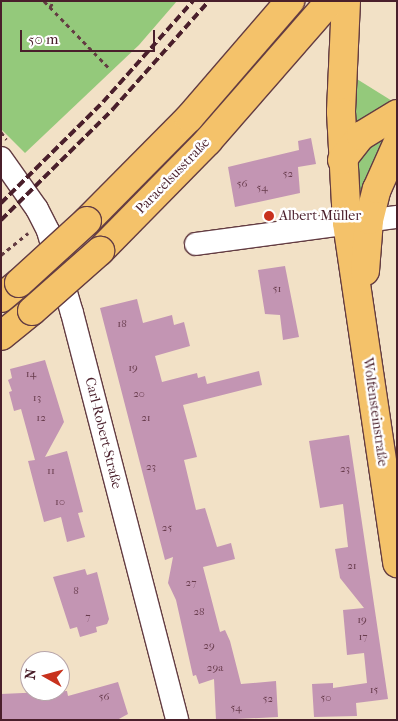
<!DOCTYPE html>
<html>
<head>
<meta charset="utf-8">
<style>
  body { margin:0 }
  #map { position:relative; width:398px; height:721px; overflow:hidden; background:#f2e1c6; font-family:"IM FELL French Canon",serif }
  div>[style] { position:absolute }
  .green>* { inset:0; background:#94c97b }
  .building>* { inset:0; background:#c395b3 }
  .path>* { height:3px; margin-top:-1.5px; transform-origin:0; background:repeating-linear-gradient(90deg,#633c42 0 4px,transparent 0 8px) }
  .roads { filter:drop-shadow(1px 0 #633c42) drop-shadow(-1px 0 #633c42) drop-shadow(0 1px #633c42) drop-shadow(0 -1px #633c42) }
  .minor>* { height:22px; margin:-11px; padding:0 11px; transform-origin:11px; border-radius:11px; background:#fff }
  .major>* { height:28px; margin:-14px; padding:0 14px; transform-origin:14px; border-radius:14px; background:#f4c26a }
  .rail>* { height:4px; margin-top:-2px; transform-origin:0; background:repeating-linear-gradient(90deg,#4a1f2b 0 8px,transparent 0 12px) }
  .bridges { filter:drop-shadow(1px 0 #633c42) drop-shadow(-1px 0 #633c42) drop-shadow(0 1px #633c42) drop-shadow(0 -1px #633c42) }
  .major-bridge>* { height:28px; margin:-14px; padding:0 14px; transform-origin:14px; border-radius:14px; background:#f4c26a }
  .dots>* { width:14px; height:14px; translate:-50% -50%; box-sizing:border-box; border:2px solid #fff; border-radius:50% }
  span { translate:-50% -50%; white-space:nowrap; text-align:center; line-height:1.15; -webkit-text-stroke:5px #fff; paint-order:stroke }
  .number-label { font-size:11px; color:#683c4d }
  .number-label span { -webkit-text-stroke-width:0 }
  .street-label { font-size:14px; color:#4a1f2b }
  .poi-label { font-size:14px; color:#4a1f2b }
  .left { translate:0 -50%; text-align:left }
  .frame { position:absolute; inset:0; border:2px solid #4a1f2b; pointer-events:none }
  .north { position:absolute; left:20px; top:651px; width:50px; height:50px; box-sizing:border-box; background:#fff; border:1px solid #b7a5aa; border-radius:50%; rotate:277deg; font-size:14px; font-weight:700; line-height:20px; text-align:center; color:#4a1f2b }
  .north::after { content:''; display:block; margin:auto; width:18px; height:22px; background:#c8321e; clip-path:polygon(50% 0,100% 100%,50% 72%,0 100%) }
  .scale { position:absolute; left:20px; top:30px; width:135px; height:22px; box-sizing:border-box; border:2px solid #4a1f2b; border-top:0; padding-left:6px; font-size:15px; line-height:18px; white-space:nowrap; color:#4a1f2b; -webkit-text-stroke:4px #fff; paint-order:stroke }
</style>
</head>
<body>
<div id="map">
  <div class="green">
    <div style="clip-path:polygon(1px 1px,177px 1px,139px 45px,25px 153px,1px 129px)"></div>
    <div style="clip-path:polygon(352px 76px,397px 104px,350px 137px)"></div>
    <div style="clip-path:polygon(397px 125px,370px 188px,352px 191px,354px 159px)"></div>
  </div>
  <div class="building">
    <div style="clip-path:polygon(311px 138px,316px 164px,298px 167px,300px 193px,235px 207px,228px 167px,299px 150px,298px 141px)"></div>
    <div style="clip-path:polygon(285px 266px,299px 337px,283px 340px,280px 315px,265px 314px,258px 270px)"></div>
    <div style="clip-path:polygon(137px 299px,143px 323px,172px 315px,174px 325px,184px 322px,190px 346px,155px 356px,162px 382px,197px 373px,198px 378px,205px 376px,207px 384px,259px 371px,262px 385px,183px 405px,197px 457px,184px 460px,196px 510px,205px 508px,217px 547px,231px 543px,235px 559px,203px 567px,220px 632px,225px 630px,230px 641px,241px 684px,276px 681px,278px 717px,216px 720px,214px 679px,199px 684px,196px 675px,193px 676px,176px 600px,168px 583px,173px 557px,165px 560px,100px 308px)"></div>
    <div style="clip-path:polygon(45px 360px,64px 422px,45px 457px,67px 451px,83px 512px,78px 513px,85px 537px,67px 542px,61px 517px,44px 522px,28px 461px,35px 460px,21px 409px,14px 411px,9px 392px,12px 391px,8px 380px,12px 378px,10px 369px)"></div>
    <div style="clip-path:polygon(349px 435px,388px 699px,356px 703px,357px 716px,314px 717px,312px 684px,333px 683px,333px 688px,367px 683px,364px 653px,347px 655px,343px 610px,364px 608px,340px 578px,335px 549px,348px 547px,343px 504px,320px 508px,309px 441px)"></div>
    <div style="clip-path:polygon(85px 569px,87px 575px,97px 572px,109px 619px,107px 624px,96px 627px,97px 632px,80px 637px,77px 627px,70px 629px,53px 577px)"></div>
    <div style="clip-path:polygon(118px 682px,128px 714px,117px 720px,1px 720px,1px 694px,67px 691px,68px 696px)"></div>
  </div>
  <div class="path">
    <div style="left:44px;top:1px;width:92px;rotate:45.9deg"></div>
    <div style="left:50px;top:7px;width:7px;rotate:-56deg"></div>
    <div style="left:1px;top:132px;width:9px;rotate:54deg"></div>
    <div style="left:1px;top:255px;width:35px;rotate:-39deg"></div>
  </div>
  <div class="roads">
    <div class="minor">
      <div style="left:1px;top:158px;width:62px;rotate:54.8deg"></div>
      <div style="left:37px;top:209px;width:25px;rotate:63deg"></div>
      <div style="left:48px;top:231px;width:85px;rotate:73.7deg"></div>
      <div style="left:72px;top:313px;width:420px;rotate:75.5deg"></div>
      <div style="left:196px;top:244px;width:203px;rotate:-7.7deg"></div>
    </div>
    <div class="major">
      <div style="left:346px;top:1px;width:111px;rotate:92.6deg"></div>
      <div style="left:341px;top:112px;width:111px;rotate:86.9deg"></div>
      <div style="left:347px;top:223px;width:344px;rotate:81.6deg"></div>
      <div style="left:342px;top:160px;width:31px;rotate:-52deg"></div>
      <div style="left:361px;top:136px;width:42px;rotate:-31.4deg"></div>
      <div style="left:87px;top:221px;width:145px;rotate:-45.3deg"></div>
      <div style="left:189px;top:118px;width:155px;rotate:-49.2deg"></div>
      <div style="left:100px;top:251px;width:154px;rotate:-45.5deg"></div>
      <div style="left:208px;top:141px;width:186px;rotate:-48.9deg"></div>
      <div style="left:365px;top:271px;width:51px;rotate:-85.5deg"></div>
      <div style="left:369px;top:220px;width:32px;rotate:-76deg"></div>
      <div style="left:377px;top:189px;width:49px;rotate:-66deg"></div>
      <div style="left:1px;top:298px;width:23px;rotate:-40deg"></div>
      <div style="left:1px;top:336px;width:40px;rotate:-39deg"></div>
    </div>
  </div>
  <div class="rail">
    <div style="left:1px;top:203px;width:144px;rotate:-44.7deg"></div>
    <div style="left:103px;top:102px;width:135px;rotate:-48.3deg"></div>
    <div style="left:1px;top:220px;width:158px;rotate:-44.7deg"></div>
    <div style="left:113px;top:109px;width:144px;rotate:-48.4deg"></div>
  </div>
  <div class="bridges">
    <div class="major-bridge">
      <div style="left:19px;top:283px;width:92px;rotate:-42.4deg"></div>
      <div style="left:32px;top:311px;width:91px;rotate:-41.4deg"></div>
    </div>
  </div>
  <div class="dots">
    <div style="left:269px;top:216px;background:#c8321e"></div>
  </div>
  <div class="number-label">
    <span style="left:288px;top:174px">52</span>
    <span style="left:242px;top:184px">56</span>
    <span style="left:262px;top:188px">54</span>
    <span style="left:277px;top:289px">51</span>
    <span style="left:122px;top:324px">18</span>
    <span style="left:133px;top:368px">19</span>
    <span style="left:31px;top:374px">14</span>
    <span style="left:139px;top:394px">20</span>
    <span style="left:37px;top:398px">13</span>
    <span style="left:41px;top:418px">12</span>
    <span style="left:146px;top:418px">21</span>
    <span style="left:151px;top:467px">23</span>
    <span style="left:345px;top:469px">23</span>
    <span style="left:51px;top:471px">11</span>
    <span style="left:60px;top:502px">10</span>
    <span style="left:167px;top:528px">25</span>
    <span style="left:352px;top:566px">21</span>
    <span style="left:191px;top:583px">27</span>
    <span style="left:76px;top:591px">8</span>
    <span style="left:199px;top:612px">28</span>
    <span style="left:88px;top:617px">7</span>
    <span style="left:362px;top:620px">19</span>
    <span style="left:363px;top:637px">17</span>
    <span style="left:209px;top:646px">29</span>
    <span style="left:215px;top:668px">29a</span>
    <span style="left:374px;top:690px">15</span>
    <span style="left:104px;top:697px">56</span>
    <span style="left:326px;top:698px">50</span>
    <span style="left:268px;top:699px">52</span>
    <span style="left:236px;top:708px">54</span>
  </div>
  <div class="street-label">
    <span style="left:173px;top:176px;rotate:-46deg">Paracelsusstraße</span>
    <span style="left:375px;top:412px;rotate:82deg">Wolfensteinstraße</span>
    <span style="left:103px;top:433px;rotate:76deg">Carl-Robert-Straße</span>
  </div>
  <div class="poi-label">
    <span class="left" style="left:279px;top:216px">Albert Müller</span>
  </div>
  <div class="frame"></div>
  <div class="north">N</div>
  <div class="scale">50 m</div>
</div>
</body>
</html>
